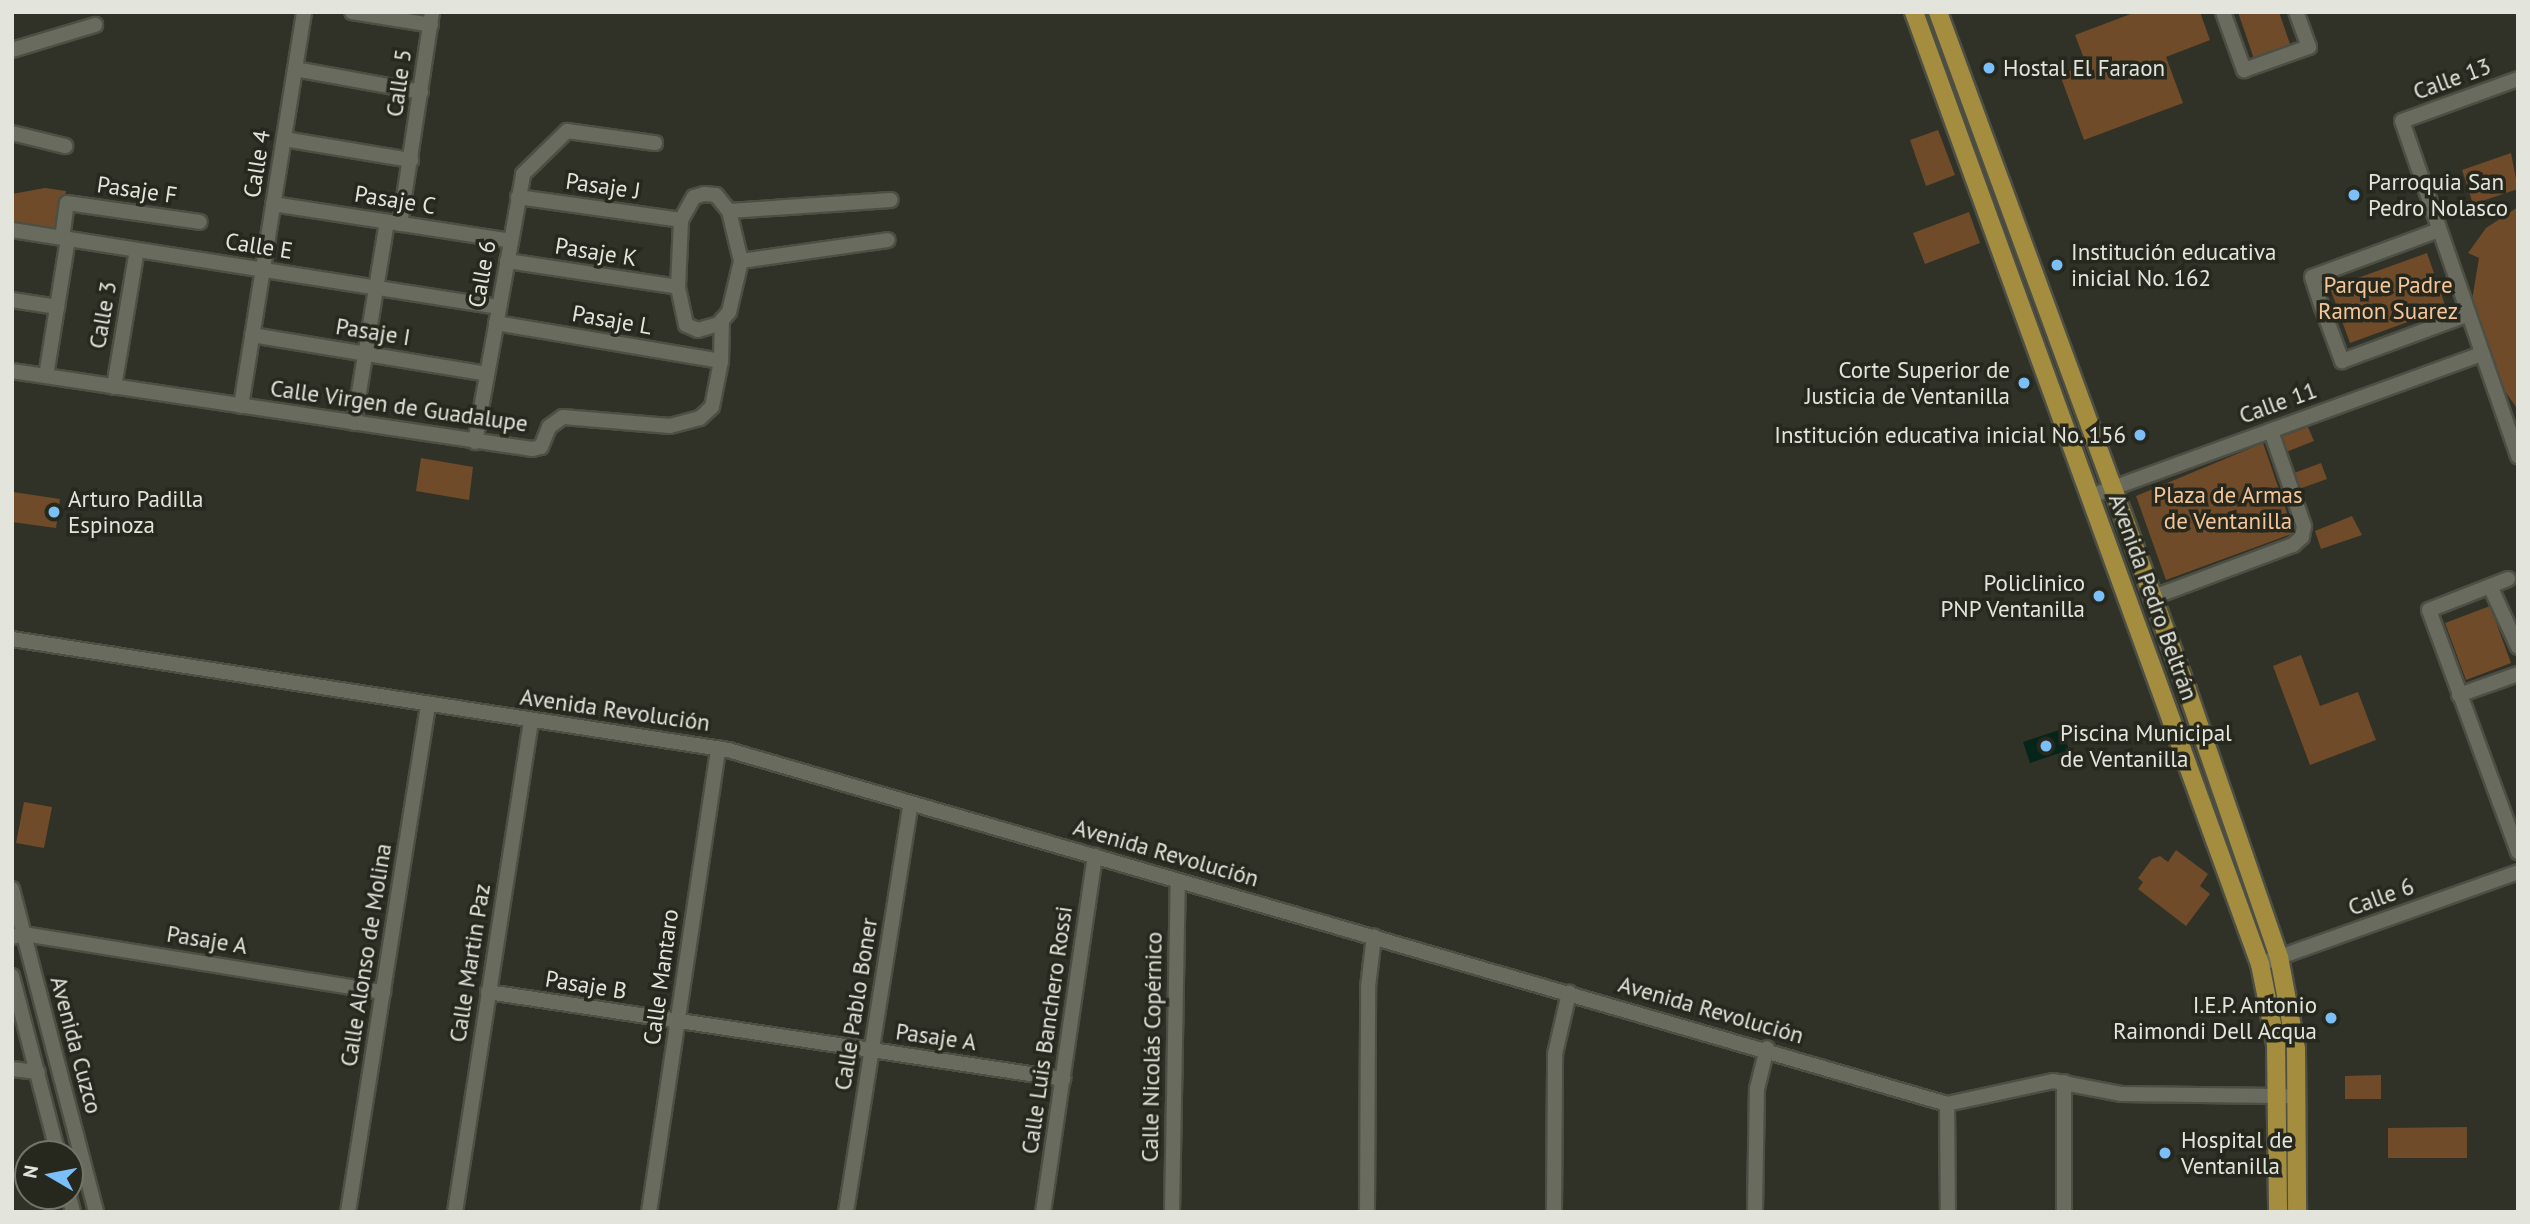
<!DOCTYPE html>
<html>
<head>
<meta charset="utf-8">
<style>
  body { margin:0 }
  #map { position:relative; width:2530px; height:1224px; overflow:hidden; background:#303227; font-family:"PT Sans",sans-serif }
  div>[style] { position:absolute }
  .green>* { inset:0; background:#6f4b29 }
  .water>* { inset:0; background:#06251a }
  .roads { filter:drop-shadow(2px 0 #4d4f45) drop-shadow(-2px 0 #4d4f45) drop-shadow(0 2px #4d4f45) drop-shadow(0 -2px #4d4f45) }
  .minor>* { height:14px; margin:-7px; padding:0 7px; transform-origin:7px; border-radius:7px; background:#696b5e }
  .major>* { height:18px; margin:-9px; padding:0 9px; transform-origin:9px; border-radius:9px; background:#a48d3e }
  .dots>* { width:19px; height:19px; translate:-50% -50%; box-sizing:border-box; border:4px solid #27281d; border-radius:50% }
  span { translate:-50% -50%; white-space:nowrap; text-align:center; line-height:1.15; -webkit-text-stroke:7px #27281d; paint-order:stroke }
  .poi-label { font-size:23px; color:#e3e5dd }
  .left { translate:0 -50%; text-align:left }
  .right { translate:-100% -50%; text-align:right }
  .street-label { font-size:23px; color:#e3e5dd }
  .park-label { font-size:23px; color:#f6c69a }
  .frame { position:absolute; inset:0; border:14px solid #e3e5dd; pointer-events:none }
  .north { position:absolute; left:14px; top:1140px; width:70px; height:70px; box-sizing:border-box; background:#27281d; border:2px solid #72746a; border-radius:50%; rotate:280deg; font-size:19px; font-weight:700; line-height:28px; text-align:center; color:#e3e5dd }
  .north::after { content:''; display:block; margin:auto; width:24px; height:32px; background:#7abff8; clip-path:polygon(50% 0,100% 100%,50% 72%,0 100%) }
</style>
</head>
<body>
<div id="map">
  <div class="green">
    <div style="clip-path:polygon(2136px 12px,2200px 12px,2210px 40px,2166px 57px,2183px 103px,2084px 140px,2060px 75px,2086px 64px,2075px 35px)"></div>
    <div style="clip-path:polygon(2238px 12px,2279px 12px,2291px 47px,2254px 59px)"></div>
    <div style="clip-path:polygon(1938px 130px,1955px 175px,1926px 186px,1910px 140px)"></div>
    <div style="clip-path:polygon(2511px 153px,2518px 189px,2473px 204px,2462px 170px)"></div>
    <div style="clip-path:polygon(45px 188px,66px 191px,59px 232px,12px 224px,12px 194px)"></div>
    <div style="clip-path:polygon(2518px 207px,2518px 410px,2500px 384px,2472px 300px,2479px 258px,2468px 253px,2486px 228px)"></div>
    <div style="clip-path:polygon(1969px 212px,1980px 243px,1925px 264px,1913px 233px)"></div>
    <div style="clip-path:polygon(2427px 253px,2446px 308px,2350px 343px,2330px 288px)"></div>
    <div style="clip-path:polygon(2308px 427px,2314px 441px,2286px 452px,2281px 437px)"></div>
    <div style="clip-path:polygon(2263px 443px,2294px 533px,2166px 580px,2136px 496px)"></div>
    <div style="clip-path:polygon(421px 458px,473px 467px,469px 500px,416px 491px)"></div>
    <div style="clip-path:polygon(2321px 463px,2327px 479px,2299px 489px,2294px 473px)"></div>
    <div style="clip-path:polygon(13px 492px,60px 499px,56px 528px,12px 522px)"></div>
    <div style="clip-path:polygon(2352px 516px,2362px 535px,2321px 549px,2315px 531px)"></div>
    <div style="clip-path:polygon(2490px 606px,2511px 663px,2466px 680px,2445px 623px)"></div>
    <div style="clip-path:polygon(2301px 655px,2320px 706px,2358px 692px,2376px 740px,2310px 765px,2273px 666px)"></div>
    <div style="clip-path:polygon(24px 802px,52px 807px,44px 848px,16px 843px)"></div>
    <div style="clip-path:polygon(2176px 850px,2208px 874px,2200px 886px,2210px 894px,2186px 926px,2138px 889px,2143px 882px,2138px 878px,2152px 859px,2160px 856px,2168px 862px)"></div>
    <div style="clip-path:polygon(2381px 1075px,2381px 1099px,2345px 1099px,2345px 1076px)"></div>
    <div style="clip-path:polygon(2467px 1127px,2467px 1158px,2388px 1158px,2388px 1128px)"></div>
  </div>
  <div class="water">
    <div style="clip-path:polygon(2062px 729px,2069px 750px,2030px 763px,2023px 742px)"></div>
  </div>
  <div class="roads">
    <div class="minor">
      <div style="left:352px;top:12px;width:80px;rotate:9.3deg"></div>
      <div style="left:2223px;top:12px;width:62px;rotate:70.1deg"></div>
      <div style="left:2244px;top:70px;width:69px;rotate:-19.5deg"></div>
      <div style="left:2309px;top:47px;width:37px;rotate:-110deg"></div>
      <div style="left:12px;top:50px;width:87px;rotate:-16.8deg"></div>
      <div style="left:295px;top:69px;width:128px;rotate:10.3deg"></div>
      <div style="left:2518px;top:79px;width:123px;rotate:160.1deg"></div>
      <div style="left:2402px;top:121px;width:355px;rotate:70.9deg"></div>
      <div style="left:12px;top:133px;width:55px;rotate:13.8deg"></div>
      <div style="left:284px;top:139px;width:129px;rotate:9.4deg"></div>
      <div style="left:704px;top:194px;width:12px;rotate:5deg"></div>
      <div style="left:716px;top:195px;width:21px;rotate:51deg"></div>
      <div style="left:729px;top:211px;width:51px;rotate:76.5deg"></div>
      <div style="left:741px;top:261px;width:52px;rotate:103.2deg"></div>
      <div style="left:729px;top:312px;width:16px;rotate:130deg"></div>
      <div style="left:719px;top:324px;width:22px;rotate:164deg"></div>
      <div style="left:698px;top:330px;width:13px;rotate:-157deg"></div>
      <div style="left:686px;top:325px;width:39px;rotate:-102deg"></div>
      <div style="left:678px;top:287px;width:67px;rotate:-87.4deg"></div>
      <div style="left:681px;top:220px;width:26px;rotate:-61deg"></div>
      <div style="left:694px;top:197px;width:10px;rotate:-17deg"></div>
      <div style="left:518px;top:197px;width:165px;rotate:8deg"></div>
      <div style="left:273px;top:204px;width:241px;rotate:8.8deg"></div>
      <div style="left:729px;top:211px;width:162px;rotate:-3.9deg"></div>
      <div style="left:400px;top:224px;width:214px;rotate:-81.4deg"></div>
      <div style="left:12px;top:230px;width:493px;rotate:9deg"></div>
      <div style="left:2439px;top:230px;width:135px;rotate:159.7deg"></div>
      <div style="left:2312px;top:277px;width:32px;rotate:72deg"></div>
      <div style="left:2322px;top:307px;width:58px;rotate:69.7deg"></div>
      <div style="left:2342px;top:361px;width:135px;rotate:-20.3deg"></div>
      <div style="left:62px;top:238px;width:35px;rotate:-82deg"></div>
      <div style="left:67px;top:203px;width:134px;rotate:8.1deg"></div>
      <div style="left:507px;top:261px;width:173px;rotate:8.6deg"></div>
      <div style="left:741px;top:261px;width:148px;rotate:-8.1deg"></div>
      <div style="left:12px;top:300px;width:46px;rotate:8.8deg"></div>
      <div style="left:496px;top:323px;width:228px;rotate:9.6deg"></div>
      <div style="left:252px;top:335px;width:238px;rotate:9.4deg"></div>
      <div style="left:12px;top:371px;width:526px;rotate:8.53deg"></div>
      <div style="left:532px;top:449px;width:9px;rotate:-13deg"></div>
      <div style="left:541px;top:447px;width:22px;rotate:-68deg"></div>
      <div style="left:549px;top:427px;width:17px;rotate:-36deg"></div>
      <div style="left:563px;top:417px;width:107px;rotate:4.8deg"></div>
      <div style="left:670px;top:426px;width:31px;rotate:-15deg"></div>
      <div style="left:700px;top:418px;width:16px;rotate:-43deg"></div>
      <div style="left:712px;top:407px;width:47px;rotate:-78.9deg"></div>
      <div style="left:721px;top:361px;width:41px;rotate:-88.6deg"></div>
      <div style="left:46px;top:376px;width:139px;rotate:-80.9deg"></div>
      <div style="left:114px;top:387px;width:139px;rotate:-80.5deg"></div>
      <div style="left:241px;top:406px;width:399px;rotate:-80.9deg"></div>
      <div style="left:354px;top:423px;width:204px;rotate:-80.7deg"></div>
      <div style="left:475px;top:442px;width:272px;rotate:-79.8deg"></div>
      <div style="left:523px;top:174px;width:62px;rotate:-44.3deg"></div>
      <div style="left:567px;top:131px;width:89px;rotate:7.8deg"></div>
      <div style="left:2091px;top:496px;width:416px;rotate:-20deg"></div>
      <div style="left:2508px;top:579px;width:85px;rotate:158.6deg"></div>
      <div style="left:2429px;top:610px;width:258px;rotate:69.8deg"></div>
      <div style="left:2490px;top:586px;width:67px;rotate:65.3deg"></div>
      <div style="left:2151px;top:598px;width:152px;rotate:-20.5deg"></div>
      <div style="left:2293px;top:545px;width:12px;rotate:-42deg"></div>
      <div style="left:2302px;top:537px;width:11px;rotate:-80deg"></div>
      <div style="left:2304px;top:526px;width:101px;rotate:-109.2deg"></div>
      <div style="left:12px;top:639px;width:725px;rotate:8.81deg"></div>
      <div style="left:728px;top:750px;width:1269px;rotate:16.19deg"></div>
      <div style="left:1947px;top:1104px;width:108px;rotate:-12.2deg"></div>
      <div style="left:2053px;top:1081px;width:69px;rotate:10.8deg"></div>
      <div style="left:2121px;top:1094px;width:176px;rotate:0.7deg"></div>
      <div style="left:2459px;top:695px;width:63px;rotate:-19.6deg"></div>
      <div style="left:12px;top:889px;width:334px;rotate:75.4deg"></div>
      <div style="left:12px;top:937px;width:12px;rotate:-14deg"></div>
      <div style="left:24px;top:934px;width:364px;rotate:9.2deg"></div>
      <div style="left:2260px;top:964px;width:274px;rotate:-19.6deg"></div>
      <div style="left:12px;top:976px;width:184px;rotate:75.5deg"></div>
      <div style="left:488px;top:992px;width:582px;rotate:8.6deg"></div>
      <div style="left:12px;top:1069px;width:26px;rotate:7deg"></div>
      <div style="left:1947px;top:1104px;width:108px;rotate:89.5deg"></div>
      <div style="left:69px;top:1196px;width:16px;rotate:76deg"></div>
      <div style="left:348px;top:1212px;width:512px;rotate:-81.02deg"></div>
      <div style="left:455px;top:1212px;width:497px;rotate:-81.2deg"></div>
      <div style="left:649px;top:1212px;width:469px;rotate:-81.5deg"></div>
      <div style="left:846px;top:1212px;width:414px;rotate:-81deg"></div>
      <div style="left:1043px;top:1212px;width:360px;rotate:-81.7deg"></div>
      <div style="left:1172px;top:1212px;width:330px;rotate:-89deg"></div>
      <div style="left:1367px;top:1212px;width:225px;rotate:-89.7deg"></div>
      <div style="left:1368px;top:987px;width:51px;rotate:-83.3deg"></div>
      <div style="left:1554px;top:1212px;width:158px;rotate:-89.6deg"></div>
      <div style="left:1555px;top:1054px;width:63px;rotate:-77.1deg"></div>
      <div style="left:1755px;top:1212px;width:123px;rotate:-89.1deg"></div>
      <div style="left:1757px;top:1089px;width:42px;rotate:-76.3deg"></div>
      <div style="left:2064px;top:1212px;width:130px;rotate:-90deg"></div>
    </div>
    <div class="major">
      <div style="left:1914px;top:12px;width:1013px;rotate:70.03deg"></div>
      <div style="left:2260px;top:964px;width:82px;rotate:78.7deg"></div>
      <div style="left:2276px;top:1044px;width:168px;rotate:89.3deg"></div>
      <div style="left:1938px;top:12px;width:722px;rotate:69.83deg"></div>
      <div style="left:2187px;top:690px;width:282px;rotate:71deg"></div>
      <div style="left:2279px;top:957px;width:94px;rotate:79.5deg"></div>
      <div style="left:2296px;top:1049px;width:163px;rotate:89.6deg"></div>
    </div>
  </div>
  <div class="dots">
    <div style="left:1989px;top:68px;background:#7abff8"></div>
    <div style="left:2354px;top:195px;background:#7abff8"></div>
    <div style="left:2057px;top:265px;background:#7abff8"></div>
    <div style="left:2024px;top:383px;background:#7abff8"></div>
    <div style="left:2140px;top:435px;background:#7abff8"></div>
    <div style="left:54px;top:512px;background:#7abff8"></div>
    <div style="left:2099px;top:596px;background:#7abff8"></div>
    <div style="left:2046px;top:746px;background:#7abff8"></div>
    <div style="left:2331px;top:1018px;background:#7abff8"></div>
    <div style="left:2165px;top:1153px;background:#7abff8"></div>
  </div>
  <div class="poi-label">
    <span class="left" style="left:2003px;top:68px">Hostal El Faraon</span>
    <span class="left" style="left:2368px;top:195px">Parroquia San<br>Pedro Nolasco</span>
    <span class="left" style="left:2071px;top:265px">Institución educativa<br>inicial No. 162</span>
    <span class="right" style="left:2010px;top:383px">Corte Superior de<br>Justicia de Ventanilla</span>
    <span class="right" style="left:2126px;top:435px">Institución educativa inicial No. 156</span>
    <span class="left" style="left:68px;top:512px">Arturo Padilla<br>Espinoza</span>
    <span class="right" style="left:2085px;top:596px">Policlinico<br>PNP Ventanilla</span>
    <span class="left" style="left:2060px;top:746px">Piscina Municipal<br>de Ventanilla</span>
    <span class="right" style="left:2317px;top:1018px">I.E.P. Antonio<br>Raimondi Dell Acqua</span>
    <span class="left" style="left:2181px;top:1153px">Hospital de<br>Ventanilla</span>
  </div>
  <div class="street-label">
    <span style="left:2452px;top:79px;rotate:-20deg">Calle 13</span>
    <span style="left:399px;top:83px;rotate:-82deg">Calle 5</span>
    <span style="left:257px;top:164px;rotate:-81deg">Calle 4</span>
    <span style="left:603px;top:186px;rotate:8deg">Pasaje J</span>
    <span style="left:137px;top:190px;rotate:8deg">Pasaje F</span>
    <span style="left:395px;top:200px;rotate:9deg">Pasaje C</span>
    <span style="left:259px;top:246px;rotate:9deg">Calle E</span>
    <span style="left:596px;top:252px;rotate:9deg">Pasaje K</span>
    <span style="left:482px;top:274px;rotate:-80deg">Calle 6</span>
    <span style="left:103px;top:315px;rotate:-80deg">Calle 3</span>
    <span style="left:612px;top:320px;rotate:10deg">Pasaje L</span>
    <span style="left:373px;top:332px;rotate:9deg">Pasaje I</span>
    <span style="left:2278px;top:403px;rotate:-20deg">Calle 11</span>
    <span style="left:399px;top:406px;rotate:8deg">Calle Virgen de Guadalupe</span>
    <span style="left:2153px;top:597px;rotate:70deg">Avenida Pedro Beltrán</span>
    <span style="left:615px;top:710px;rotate:8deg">Avenida Revolución</span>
    <span style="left:1166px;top:853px;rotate:16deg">Avenida Revolución</span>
    <span style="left:2381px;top:897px;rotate:-20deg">Calle 6</span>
    <span style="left:207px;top:940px;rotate:9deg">Pasaje A</span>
    <span style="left:366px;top:955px;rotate:-81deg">Calle Alonso de Molina</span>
    <span style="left:470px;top:963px;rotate:-81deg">Calle Martin Paz</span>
    <span style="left:661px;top:977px;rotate:-82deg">Calle Mantaro</span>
    <span style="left:586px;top:985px;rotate:9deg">Pasaje B</span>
    <span style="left:856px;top:1004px;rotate:-81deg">Calle Pablo Boner</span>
    <span style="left:1711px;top:1010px;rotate:16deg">Avenida Revolución</span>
    <span style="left:1047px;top:1030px;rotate:-82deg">Calle Luis Banchero Rossi</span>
    <span style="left:936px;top:1037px;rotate:8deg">Pasaje A</span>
    <span style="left:76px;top:1045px;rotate:75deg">Avenida Cuzco</span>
    <span style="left:1152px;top:1047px;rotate:-89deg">Calle Nicolás Copérnico</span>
  </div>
  <div class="park-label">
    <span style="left:2388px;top:298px">Parque Padre<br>Ramon Suarez</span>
    <span style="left:2228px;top:508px">Plaza de Armas<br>de Ventanilla</span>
  </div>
  <div class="frame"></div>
  <div class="north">N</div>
</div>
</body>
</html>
